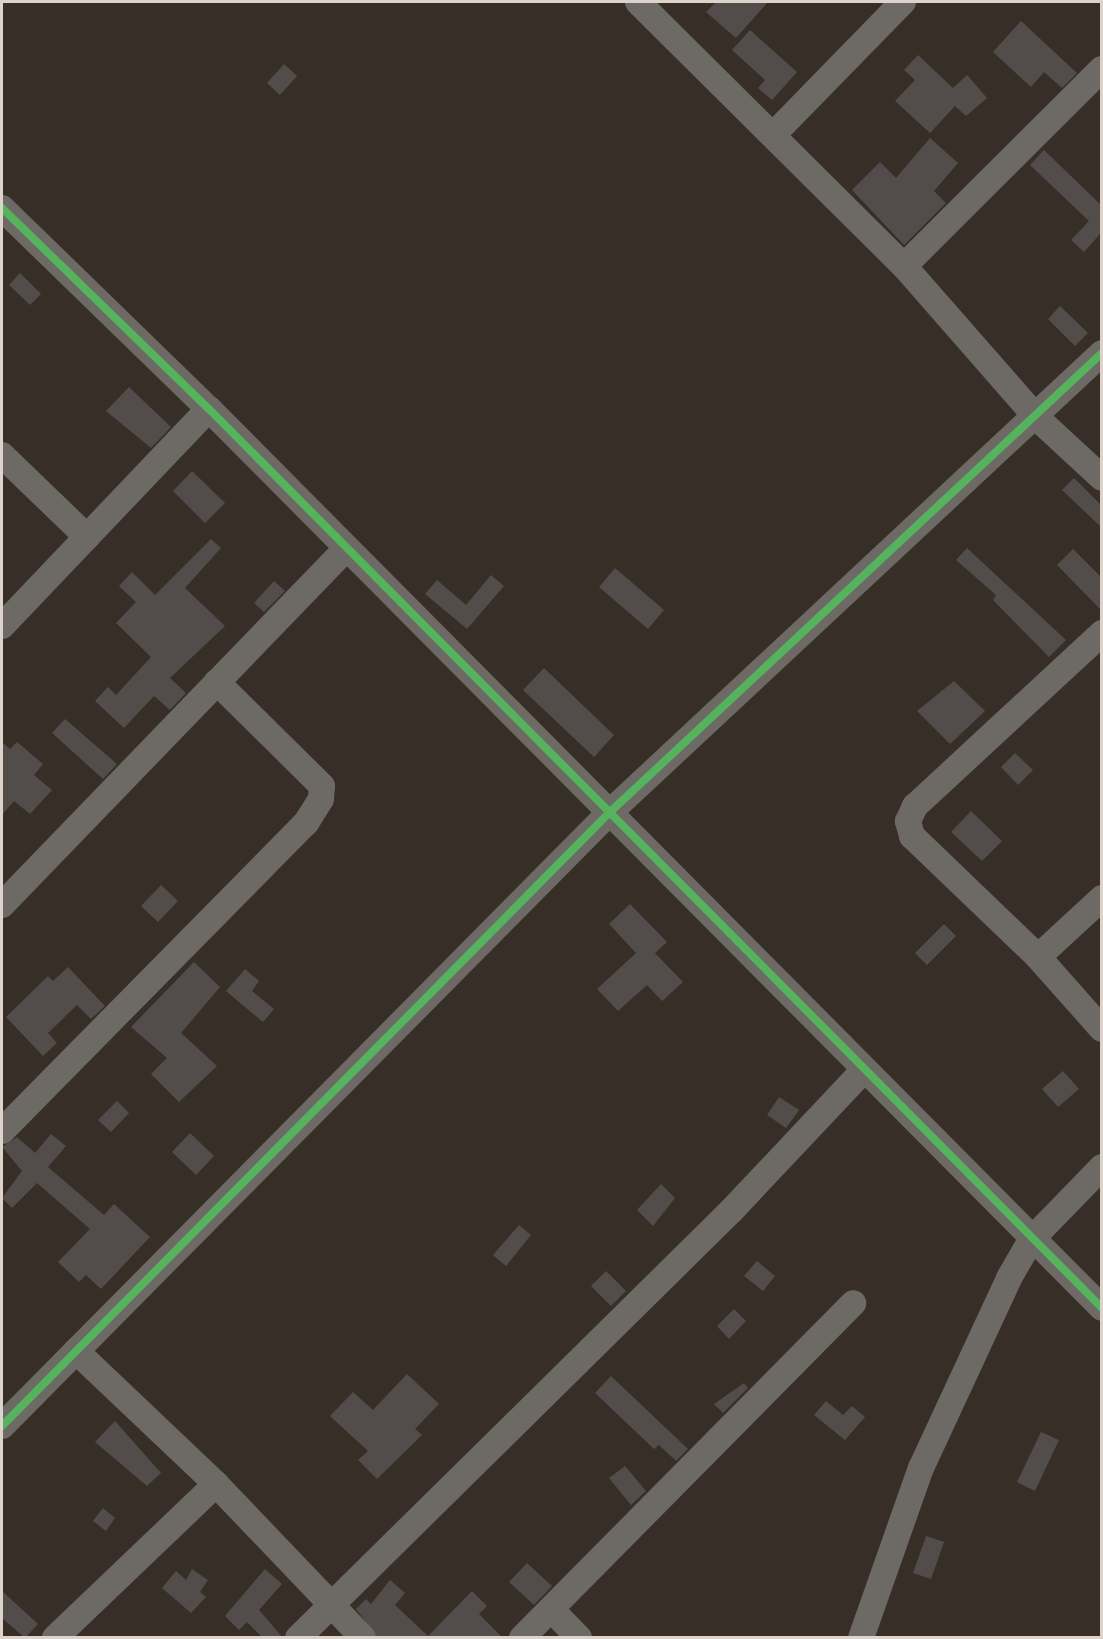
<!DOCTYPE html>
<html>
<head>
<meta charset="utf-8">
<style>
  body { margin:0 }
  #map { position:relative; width:1103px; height:1639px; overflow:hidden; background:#372f27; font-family:Mulish,sans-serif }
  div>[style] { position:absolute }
  .building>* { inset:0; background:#524c4b }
  .minor>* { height:26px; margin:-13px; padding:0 13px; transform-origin:13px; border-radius:13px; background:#6d6965 }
  .cycleway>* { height:8px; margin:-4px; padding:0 4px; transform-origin:4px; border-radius:4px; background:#56b35d }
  span { translate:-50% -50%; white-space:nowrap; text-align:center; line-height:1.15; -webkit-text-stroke:4.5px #201812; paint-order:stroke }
  .frame { position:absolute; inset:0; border:3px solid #ded3ca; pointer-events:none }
</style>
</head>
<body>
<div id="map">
  <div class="building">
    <div style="clip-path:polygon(716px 2px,768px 2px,736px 38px,706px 12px)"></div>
    <div style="clip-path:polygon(1021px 21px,1077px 73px,1062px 88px,1044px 72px,1031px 87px,993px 52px)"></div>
    <div style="clip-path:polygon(750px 30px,797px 72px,772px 100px,758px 88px,765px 80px,732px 50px)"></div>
    <div style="clip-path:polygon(918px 55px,953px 88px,967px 75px,987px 98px,966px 116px,955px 106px,930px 133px,895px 101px,915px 80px,904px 70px)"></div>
    <div style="clip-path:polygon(284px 64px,297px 76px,280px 95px,267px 83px)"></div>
    <div style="clip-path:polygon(930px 138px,958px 163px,934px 191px,946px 203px,904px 245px,852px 190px,880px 162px,896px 178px)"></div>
    <div style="clip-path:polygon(1044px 150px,1101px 205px,1101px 233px,1084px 252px,1071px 240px,1089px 221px,1030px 165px)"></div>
    <div style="clip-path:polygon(20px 273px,41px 294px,30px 305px,9px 285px)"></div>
    <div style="clip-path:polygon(1060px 306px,1088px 333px,1075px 346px,1048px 319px)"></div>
    <div style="clip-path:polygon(129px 387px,171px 427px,151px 448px,106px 411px)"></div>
    <div style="clip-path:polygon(192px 471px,225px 503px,205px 523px,173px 491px)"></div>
    <div style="clip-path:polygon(1074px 478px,1101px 505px,1101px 527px,1062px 490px)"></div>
    <div style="clip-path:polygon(211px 539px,221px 548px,185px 588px,225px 626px,170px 678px,186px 693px,170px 710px,154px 696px,124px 728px,95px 701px,108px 687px,116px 695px,151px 657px,116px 623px,136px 602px,119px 586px,132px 572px,155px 595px)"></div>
    <div style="clip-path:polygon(967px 548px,1066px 640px,1049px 657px,993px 600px,996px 595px,956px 560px)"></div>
    <div style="clip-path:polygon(1073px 549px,1101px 577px,1101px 610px,1057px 565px)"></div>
    <div style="clip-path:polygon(615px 568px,664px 610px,648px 629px,599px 587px)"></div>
    <div style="clip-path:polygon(491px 575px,504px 586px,467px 629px,425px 594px,437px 580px,466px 605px)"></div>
    <div style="clip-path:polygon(274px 581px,285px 591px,264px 612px,254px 603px)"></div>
    <div style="clip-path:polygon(544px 668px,614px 735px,594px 757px,523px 690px)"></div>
    <div style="clip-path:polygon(954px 681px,985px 711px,950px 744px,917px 711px)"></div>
    <div style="clip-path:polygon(65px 719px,117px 764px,103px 779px,52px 733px)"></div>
    <div style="clip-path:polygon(2px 742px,10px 749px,17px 742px,43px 764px,34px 775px,52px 790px,30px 814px,14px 801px,2px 815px)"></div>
    <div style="clip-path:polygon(1015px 753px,1033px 770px,1018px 785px,1001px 767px)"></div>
    <div style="clip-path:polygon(971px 811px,1002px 841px,982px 861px,951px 832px)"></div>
    <div style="clip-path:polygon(161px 885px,178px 901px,158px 922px,141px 906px)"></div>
    <div style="clip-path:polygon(630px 904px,667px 942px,655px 953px,683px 982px,662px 1001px,647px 985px,618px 1011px,597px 989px,636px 953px,609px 924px)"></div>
    <div style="clip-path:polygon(944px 924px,956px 936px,927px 965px,915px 953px)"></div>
    <div style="clip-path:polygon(194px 962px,220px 987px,181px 1033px,217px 1066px,179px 1102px,151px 1074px,167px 1058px,131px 1027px)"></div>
    <div style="clip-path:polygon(68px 967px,105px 1006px,91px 1019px,77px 1005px,48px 1033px,57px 1043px,43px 1056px,6px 1017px,48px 976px,53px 981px)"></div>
    <div style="clip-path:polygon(245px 969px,259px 981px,252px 991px,274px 1009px,263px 1022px,226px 991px)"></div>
    <div style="clip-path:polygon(1063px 1071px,1079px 1089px,1058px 1107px,1042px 1089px)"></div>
    <div style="clip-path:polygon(779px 1097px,799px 1110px,786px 1128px,767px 1115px)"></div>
    <div style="clip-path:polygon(117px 1101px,129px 1113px,111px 1132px,98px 1120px)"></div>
    <div style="clip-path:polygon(190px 1133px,214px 1156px,196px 1175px,172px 1152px)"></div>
    <div style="clip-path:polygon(51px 1134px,66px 1146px,48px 1167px,104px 1215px,114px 1204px,150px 1237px,101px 1289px,86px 1275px,79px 1282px,58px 1262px,90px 1229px,37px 1183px,12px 1208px,2px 1198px,22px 1171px,2px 1147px,17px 1137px,35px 1153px)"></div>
    <div style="clip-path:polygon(661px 1184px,675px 1198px,653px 1226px,637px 1210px)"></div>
    <div style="clip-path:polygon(519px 1225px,531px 1235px,506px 1266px,493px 1255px)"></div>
    <div style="clip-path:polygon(757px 1261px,775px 1276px,763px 1291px,744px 1276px)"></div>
    <div style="clip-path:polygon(606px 1271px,626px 1291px,611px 1306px,591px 1286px)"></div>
    <div style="clip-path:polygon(734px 1309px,746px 1321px,729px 1339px,717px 1326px)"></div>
    <div style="clip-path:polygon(407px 1374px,439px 1404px,415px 1429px,422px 1435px,377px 1479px,358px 1460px,368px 1451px,330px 1416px,353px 1392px,373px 1410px)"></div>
    <div style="clip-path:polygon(611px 1376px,688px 1449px,676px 1461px,659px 1445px,654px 1449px,595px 1393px)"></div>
    <div style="clip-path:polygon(744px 1383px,748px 1388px,723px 1413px,714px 1404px)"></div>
    <div style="clip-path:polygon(826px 1401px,843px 1415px,852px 1406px,865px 1417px,845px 1440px,814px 1415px)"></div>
    <div style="clip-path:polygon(115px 1421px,161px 1473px,147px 1486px,95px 1442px)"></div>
    <div style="clip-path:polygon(1041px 1432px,1059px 1440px,1035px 1491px,1017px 1482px)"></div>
    <div style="clip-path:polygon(625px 1466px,646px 1491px,631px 1505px,609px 1478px)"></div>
    <div style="clip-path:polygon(103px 1508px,115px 1518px,106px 1531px,93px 1521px)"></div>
    <div style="clip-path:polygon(926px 1536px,944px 1542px,931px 1579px,913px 1573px)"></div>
    <div style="clip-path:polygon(527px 1563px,552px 1586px,534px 1605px,509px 1582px)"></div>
    <div style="clip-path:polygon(192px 1569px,208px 1580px,200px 1592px,206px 1597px,191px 1613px,162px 1588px,176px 1571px,186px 1580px)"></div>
    <div style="clip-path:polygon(265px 1569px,282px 1584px,259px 1610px,283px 1638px,263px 1638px,247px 1622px,239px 1630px,225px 1616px)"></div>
    <div style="clip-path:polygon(390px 1580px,405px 1593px,395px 1605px,428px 1636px,472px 1591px,487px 1606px,479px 1614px,503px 1638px,378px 1638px,356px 1609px,366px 1599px,371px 1604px)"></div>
    <div style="clip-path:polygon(2px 1591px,38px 1624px,25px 1638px,2px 1618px)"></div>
  </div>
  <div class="minor">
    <div style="left:638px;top:2px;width:375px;rotate:44.8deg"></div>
    <div style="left:904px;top:266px;width:202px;rotate:48.8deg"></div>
    <div style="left:1037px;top:418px;width:88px;rotate:42.7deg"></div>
    <div style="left:773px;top:135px;width:186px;rotate:-45.7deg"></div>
    <div style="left:2px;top:208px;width:289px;rotate:44.2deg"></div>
    <div style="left:209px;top:409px;width:1267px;rotate:45.19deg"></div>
    <div style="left:904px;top:266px;width:279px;rotate:-44.9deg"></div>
    <div style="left:2px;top:455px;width:118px;rotate:44deg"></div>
    <div style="left:2px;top:626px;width:300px;rotate:-46.4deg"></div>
    <div style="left:1102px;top:633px;width:255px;rotate:137.2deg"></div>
    <div style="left:915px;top:806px;width:17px;rotate:115deg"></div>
    <div style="left:908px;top:821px;width:16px;rotate:75deg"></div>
    <div style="left:912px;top:836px;width:175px;rotate:43.8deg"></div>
    <div style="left:1038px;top:957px;width:96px;rotate:48.4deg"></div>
    <div style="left:2px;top:905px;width:496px;rotate:-46deg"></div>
    <div style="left:1038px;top:957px;width:87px;rotate:-42.7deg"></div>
    <div style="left:2px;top:1131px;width:433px;rotate:-45.4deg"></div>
    <div style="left:306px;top:823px;width:28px;rotate:-58deg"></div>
    <div style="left:321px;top:799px;width:13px;rotate:-86deg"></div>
    <div style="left:322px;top:786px;width:148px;rotate:-135.3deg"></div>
    <div style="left:76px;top:1351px;width:193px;rotate:43.5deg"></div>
    <div style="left:216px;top:1484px;width:213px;rotate:46.3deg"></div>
    <div style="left:2px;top:1426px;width:863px;rotate:-45.28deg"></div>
    <div style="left:609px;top:813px;width:674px;rotate:-43.02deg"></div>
    <div style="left:552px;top:1610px;width:39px;rotate:46deg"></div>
    <div style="left:55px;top:1638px;width:223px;rotate:-43.7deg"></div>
    <div style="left:298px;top:1638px;width:608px;rotate:-44.6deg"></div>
    <div style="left:731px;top:1211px;width:192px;rotate:-46.7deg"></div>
    <div style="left:522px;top:1638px;width:471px;rotate:-45.3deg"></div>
    <div style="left:861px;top:1638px;width:180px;rotate:-70.6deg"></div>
    <div style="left:921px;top:1468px;width:209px;rotate:-65.1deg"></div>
    <div style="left:1009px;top:1278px;width:44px;rotate:-59.9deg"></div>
    <div style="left:1031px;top:1240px;width:102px;rotate:-45.8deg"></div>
  </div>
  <div class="cycleway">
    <div style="left:2px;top:208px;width:289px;rotate:44.2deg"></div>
    <div style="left:209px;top:409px;width:1267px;rotate:45.19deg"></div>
    <div style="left:2px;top:1426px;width:863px;rotate:-45.28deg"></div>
    <div style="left:609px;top:813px;width:674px;rotate:-43.02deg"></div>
  </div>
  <div class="frame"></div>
</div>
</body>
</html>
